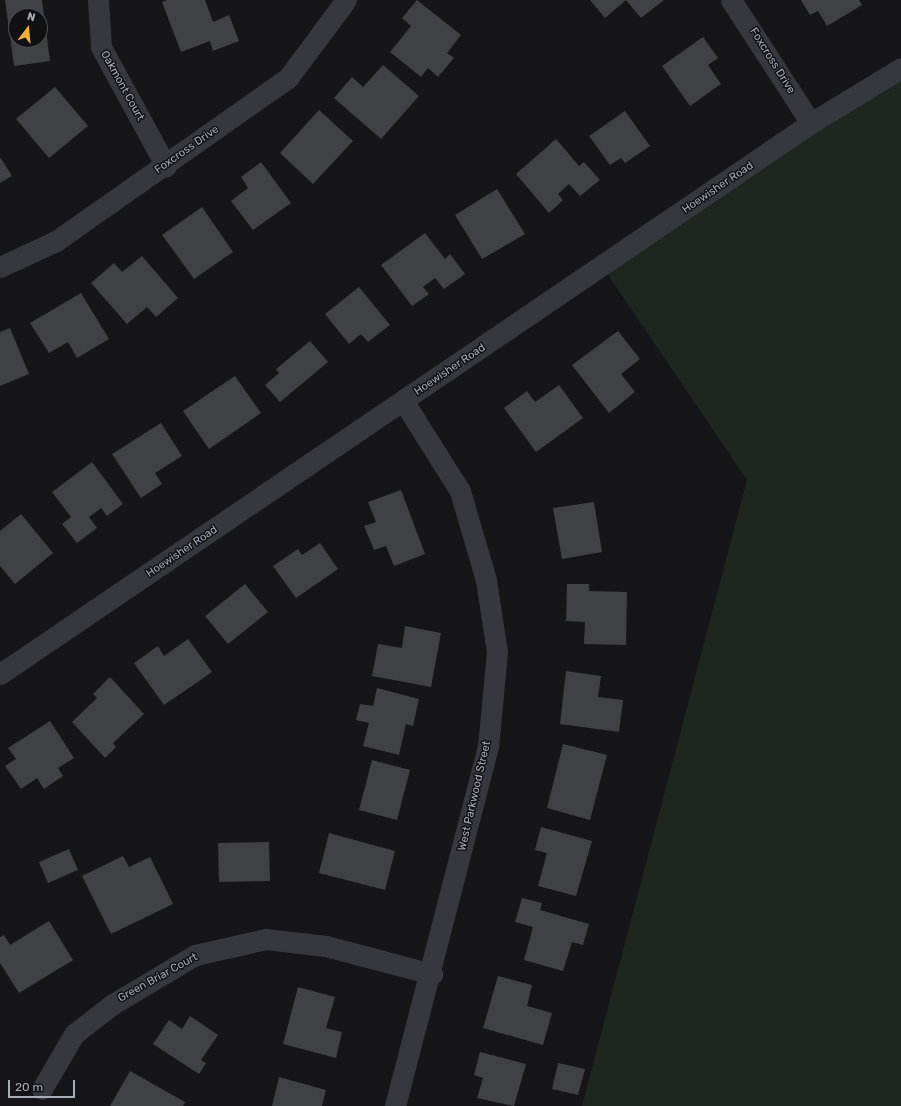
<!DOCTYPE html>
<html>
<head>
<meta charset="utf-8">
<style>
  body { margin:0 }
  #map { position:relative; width:901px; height:1106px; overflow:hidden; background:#161618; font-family:Rubik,sans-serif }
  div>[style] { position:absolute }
  .green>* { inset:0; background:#1e261f }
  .building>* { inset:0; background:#404145 }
  .street>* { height:21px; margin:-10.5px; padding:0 10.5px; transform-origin:10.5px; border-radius:10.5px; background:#37383d }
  span { translate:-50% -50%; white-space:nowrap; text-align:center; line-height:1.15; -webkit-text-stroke:3px #111113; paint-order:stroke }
  .street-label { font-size:11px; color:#a8adb8 }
  .north { position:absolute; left:8px; top:8px; width:40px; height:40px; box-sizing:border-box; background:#111113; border:1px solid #4d4f55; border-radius:50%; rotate:16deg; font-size:11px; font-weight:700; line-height:16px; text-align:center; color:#a8adb8 }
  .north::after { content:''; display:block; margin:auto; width:14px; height:18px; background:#f2b134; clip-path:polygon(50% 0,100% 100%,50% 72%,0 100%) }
  .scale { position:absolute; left:8px; top:1080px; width:67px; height:18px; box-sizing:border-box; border:2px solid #a8adb8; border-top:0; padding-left:5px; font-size:12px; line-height:14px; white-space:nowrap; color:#a8adb8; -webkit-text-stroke:3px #111113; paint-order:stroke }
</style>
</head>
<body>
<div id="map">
  <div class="green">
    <div style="clip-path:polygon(901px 68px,901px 1106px,582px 1106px,747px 480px,602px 266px)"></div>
  </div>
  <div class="building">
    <div style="clip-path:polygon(evenodd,5px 0,42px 0,50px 61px,14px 66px,5px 0,16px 16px,40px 16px,40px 40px,16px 40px,16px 16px)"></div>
    <div style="clip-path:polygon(167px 0,205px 0,213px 22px,229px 15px,239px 41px,213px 51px,210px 41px,181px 52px,162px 2px)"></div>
    <div style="clip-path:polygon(417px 0,461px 35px,447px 53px,454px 58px,438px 77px,428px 68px,421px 77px,390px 52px,411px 26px,402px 18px)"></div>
    <div style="clip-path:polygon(590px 0,664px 0,641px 18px,626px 0,605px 18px)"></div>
    <div style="clip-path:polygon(801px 0,859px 0,862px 5px,827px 26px,818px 11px,810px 15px)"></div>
    <div style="clip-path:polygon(703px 37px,718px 58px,708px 65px,721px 84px,690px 106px,662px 66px)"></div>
    <div style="clip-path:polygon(383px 65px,419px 96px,381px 139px,334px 98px,352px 77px,363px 87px)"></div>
    <div style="clip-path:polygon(55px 87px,88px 126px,49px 158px,16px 119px)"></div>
    <div style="clip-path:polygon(319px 110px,353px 141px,313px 184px,280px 153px)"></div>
    <div style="clip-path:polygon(625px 111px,650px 146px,625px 163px,621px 158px,610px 165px,589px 136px)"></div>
    <div style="clip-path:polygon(556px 139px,579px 166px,584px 162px,600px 180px,580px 196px,569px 184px,558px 194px,563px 200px,549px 213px,516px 174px)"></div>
    <div style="clip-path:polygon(0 157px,12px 176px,0 183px)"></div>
    <div style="clip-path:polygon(261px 162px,291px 203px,253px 230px,231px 201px,248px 188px,241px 177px)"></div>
    <div style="clip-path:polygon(497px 189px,525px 234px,482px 259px,455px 215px)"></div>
    <div style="clip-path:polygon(202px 207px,233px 252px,194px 279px,162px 235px)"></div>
    <div style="clip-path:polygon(425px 233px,445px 259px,450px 254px,465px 274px,444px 289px,435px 278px,423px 287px,429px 294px,412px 306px,381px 265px)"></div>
    <div style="clip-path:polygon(142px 256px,178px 298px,156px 317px,147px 307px,127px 324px,91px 283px,114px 263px,122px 272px)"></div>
    <div style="clip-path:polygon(359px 287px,390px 325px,368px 342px,361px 334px,349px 344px,325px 314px)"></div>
    <div style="clip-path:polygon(81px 293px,109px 339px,77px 358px,68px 342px,49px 353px,30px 323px)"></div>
    <div style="clip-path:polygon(10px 328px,29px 374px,0 386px,0 332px)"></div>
    <div style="clip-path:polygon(618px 331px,640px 359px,621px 374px,635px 392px,609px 413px,572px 365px)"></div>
    <div style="clip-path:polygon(310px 341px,328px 362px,280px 402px,265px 385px,279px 373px,276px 369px)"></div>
    <div style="clip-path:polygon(235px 376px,261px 413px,209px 449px,183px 411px)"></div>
    <div style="clip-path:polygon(559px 385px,583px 418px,536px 452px,504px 408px,527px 391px,535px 402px)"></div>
    <div style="clip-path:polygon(161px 423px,182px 456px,155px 473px,162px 484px,141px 498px,112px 454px)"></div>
    <div style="clip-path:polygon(92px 462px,123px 504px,107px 516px,101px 508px,89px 517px,97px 528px,77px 543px,62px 524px,71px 517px,52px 492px)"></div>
    <div style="clip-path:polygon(401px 490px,425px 554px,394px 566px,386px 546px,374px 550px,364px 526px,376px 522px,368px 502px)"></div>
    <div style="clip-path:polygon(594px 502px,602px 552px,562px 559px,553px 508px)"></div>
    <div style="clip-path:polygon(21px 514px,53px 553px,15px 584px,0 566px,0 531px)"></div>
    <div style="clip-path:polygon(320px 543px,338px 569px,296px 598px,273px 566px,298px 549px,302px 555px)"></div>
    <div style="clip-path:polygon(245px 584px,268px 612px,228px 644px,205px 616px)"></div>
    <div style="clip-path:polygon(567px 584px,589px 584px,589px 591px,627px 592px,626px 645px,584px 644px,585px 622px,566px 621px)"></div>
    <div style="clip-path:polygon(405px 626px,441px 633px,431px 687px,372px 676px,378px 644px,402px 648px)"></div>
    <div style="clip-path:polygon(188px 639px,212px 672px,164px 705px,134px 663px,158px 646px,164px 656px)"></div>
    <div style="clip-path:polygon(566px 671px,601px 676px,598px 697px,623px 700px,619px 732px,560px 724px)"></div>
    <div style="clip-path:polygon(110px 677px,144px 714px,113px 743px,116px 747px,105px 758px,72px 722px,97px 698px,93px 694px)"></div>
    <div style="clip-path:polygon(377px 688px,419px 699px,413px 726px,406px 724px,399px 755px,363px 746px,369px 723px,356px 720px,360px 704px,373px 706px)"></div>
    <div style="clip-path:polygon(50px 721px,74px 758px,58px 768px,63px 776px,44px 789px,37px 778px,21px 789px,5px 766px,16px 759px,8px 748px)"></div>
    <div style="clip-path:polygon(563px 744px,607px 755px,590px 820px,547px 808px)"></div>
    <div style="clip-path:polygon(372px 760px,410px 770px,397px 820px,359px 810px)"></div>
    <div style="clip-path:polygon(541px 827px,592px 841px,576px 896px,538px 886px,547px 853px,535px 850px)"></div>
    <div style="clip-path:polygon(329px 833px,395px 851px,385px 890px,319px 873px)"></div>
    <div style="clip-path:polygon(269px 842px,270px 881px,219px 882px,218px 843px)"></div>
    <div style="clip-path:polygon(69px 849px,78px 870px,48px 883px,39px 862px)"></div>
    <div style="clip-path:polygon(123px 856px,129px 867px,150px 857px,173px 904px,111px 934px,82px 876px)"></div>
    <div style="clip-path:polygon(522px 898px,542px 903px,540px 910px,589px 924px,583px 945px,572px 942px,563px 971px,524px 960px,533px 927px,515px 922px)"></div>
    <div style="clip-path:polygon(49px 921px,73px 960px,19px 993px,0 963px,0 937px,4px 935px,10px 945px)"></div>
    <div style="clip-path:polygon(498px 976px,532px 985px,527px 1006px,552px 1013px,543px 1045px,483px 1028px)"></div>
    <div style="clip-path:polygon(298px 987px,335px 997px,326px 1028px,342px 1032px,336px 1058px,283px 1044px)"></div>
    <div style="clip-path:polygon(190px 1016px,218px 1035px,201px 1060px,206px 1063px,199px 1074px,153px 1044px,169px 1020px,182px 1029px)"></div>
    <div style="clip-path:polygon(480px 1052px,526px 1064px,514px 1106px,477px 1098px,483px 1078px,474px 1075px)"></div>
    <div style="clip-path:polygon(558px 1063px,585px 1069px,578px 1095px,552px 1089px)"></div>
    <div style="clip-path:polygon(130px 1071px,185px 1102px,183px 1106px,110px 1106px)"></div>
    <div style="clip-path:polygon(279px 1077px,326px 1090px,322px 1106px,272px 1106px)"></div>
  </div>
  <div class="street">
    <div style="left:98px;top:0;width:47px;rotate:86.3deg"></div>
    <div style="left:101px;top:47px;width:136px;rotate:61.4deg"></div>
    <div style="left:731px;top:0;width:147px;rotate:57deg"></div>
    <div style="left:0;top:267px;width:62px;rotate:-24.9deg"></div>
    <div style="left:56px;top:241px;width:284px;rotate:-35.1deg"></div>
    <div style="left:288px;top:78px;width:97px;rotate:-53.4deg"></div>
    <div style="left:0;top:674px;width:980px;rotate:-34.19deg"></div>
    <div style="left:811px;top:123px;width:105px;rotate:-31.4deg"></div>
    <div style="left:42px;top:1089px;width:64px;rotate:-59.8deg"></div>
    <div style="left:74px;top:1034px;width:49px;rotate:-37.6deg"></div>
    <div style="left:113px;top:1004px;width:96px;rotate:-30.9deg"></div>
    <div style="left:195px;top:955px;width:73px;rotate:-12.7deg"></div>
    <div style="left:266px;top:939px;width:60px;rotate:6.7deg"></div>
    <div style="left:326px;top:946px;width:110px;rotate:14.8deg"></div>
    <div style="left:395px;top:1106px;width:371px;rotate:-75.5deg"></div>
    <div style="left:488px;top:747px;width:95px;rotate:-84.6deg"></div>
    <div style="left:497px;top:652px;width:73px;rotate:-98.7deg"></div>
    <div style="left:486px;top:580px;width:93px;rotate:-106.3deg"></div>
    <div style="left:460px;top:491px;width:105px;rotate:-122.2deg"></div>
  </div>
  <div class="street-label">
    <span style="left:772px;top:61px;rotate:58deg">Foxcross Drive</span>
    <span style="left:122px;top:86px;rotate:61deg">Oakmont Court</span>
    <span style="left:187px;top:150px;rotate:-35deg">Foxcross Drive</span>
    <span style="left:718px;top:188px;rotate:-34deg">Hoewisher Road</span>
    <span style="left:450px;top:370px;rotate:-34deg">Hoewisher Road</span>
    <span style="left:182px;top:552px;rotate:-34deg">Hoewisher Road</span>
    <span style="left:475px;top:796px;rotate:-77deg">West Parkwood Street</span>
    <span style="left:158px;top:978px;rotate:-29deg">Green Briar Court</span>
  </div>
  <div class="north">N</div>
  <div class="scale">20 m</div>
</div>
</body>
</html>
